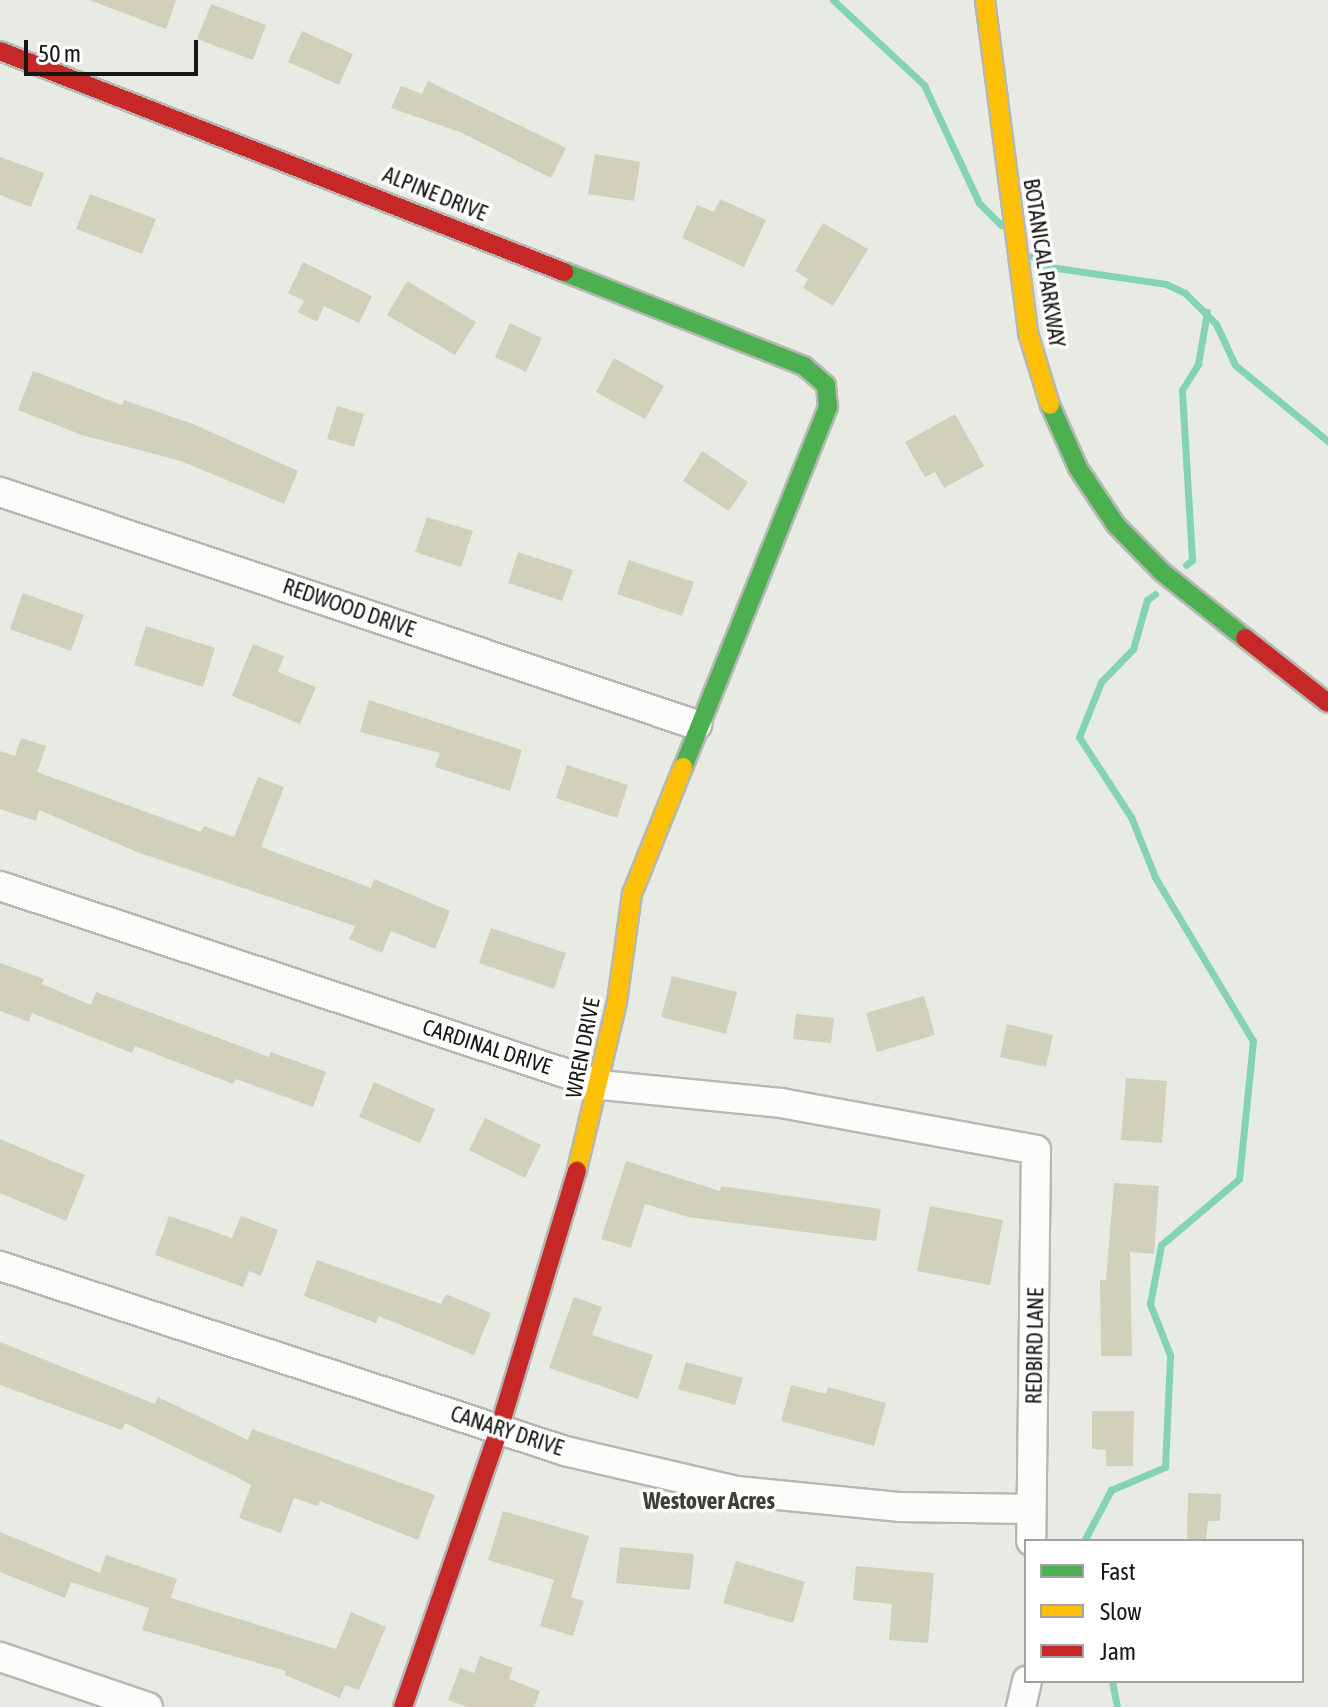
<!DOCTYPE html>
<html>
<head>
<meta charset="utf-8">
<style>
  body { margin:0 }
  #map { position:relative; width:1328px; height:1707px; overflow:hidden; background:#e8ebe4; font-family:"Asap Condensed",sans-serif }
  div>[style] { position:absolute }
  .stream>* { height:7px; margin:-3.5px; padding:0 3.5px; transform-origin:3.5px; border-radius:3.5px; background:#85d3b5 }
  .building>* { inset:0; background:#d0d0bb }
  .roads { filter:drop-shadow(2px 0 #b6b8b4) drop-shadow(-2px 0 #b6b8b4) drop-shadow(0 2px #b6b8b4) drop-shadow(0 -2px #b6b8b4) }
  .street>* { height:28px; margin:-14px; padding:0 14px; transform-origin:14px; border-radius:14px; background:#fcfcfb }
  .fast>* { height:18px; margin:-9px; padding:0 9px; transform-origin:9px; border-radius:9px; background:#4caf50 }
  .slow>* { height:18px; margin:-9px; padding:0 9px; transform-origin:9px; border-radius:9px; background:#ffc107 }
  .jam>* { height:18px; margin:-9px; padding:0 9px; transform-origin:9px; border-radius:9px; background:#c62828 }
  span { translate:-50% -50%; white-space:nowrap; text-align:center; line-height:1.15; -webkit-text-stroke:7px #fff; paint-order:stroke }
  .street-label { font-size:22px; color:#161814 }
  .neighbourhood-label { font-size:24px; color:#3c4036; font-weight:700 }
  .legend { position:absolute; left:1024px; top:1539px; width:280px; height:144px; box-sizing:border-box; background:#fff; border:2px solid #a2a3a1; margin:0; padding:10px 14px; list-style:none; font-size:24px; color:#161814 }
  .legend li { display:flex; align-items:center; gap:16px; height:40px }
  .legend b { width:40px; border:2px solid #a2a3a1 }
  .scale { position:absolute; left:24px; top:40px; width:174px; height:36px; box-sizing:border-box; border:4px solid #161814; border-top:0; padding-left:10px; font-size:24px; line-height:28px; white-space:nowrap; color:#161814; -webkit-text-stroke:6px #fff; paint-order:stroke }
</style>
</head>
<body>
<div id="map">
  <div class="stream">
    <div style="left:833px;top:0;width:125px;rotate:43deg"></div>
    <div style="left:924px;top:85px;width:130px;rotate:65deg"></div>
    <div style="left:979px;top:203px;width:31px;rotate:45deg"></div>
    <div style="left:1032px;top:256px;width:15px;rotate:42deg"></div>
    <div style="left:1043px;top:266px;width:124px;rotate:8.3deg"></div>
    <div style="left:1166px;top:284px;width:21px;rotate:25deg"></div>
    <div style="left:1185px;top:293px;width:44px;rotate:45deg"></div>
    <div style="left:1216px;top:324px;width:45px;rotate:65.1deg"></div>
    <div style="left:1235px;top:365px;width:120px;rotate:39.3deg"></div>
    <div style="left:1186px;top:565px;width:8px;rotate:-40deg"></div>
    <div style="left:1192px;top:560px;width:170px;rotate:-93.4deg"></div>
    <div style="left:1182px;top:390px;width:31px;rotate:-58deg"></div>
    <div style="left:1198px;top:364px;width:53px;rotate:-80.2deg"></div>
    <div style="left:1084px;top:1541px;width:58px;rotate:-62.1deg"></div>
    <div style="left:1111px;top:1490px;width:59px;rotate:-23.1deg"></div>
    <div style="left:1165px;top:1467px;width:112px;rotate:-87.4deg"></div>
    <div style="left:1170px;top:1355px;width:55px;rotate:-111.4deg"></div>
    <div style="left:1150px;top:1304px;width:60px;rotate:-79.4deg"></div>
    <div style="left:1161px;top:1245px;width:102px;rotate:-40.2deg"></div>
    <div style="left:1239px;top:1179px;width:139px;rotate:-84.2deg"></div>
    <div style="left:1253px;top:1041px;width:191px;rotate:-120.9deg"></div>
    <div style="left:1155px;top:877px;width:65px;rotate:-111.8deg"></div>
    <div style="left:1131px;top:817px;width:95px;rotate:-123deg"></div>
    <div style="left:1079px;top:737px;width:59px;rotate:-68.2deg"></div>
    <div style="left:1101px;top:682px;width:46px;rotate:-45.9deg"></div>
    <div style="left:1133px;top:649px;width:51px;rotate:-74.1deg"></div>
    <div style="left:1147px;top:600px;width:10px;rotate:-37deg"></div>
    <div style="left:1112px;top:1681px;width:26px;rotate:79deg"></div>
  </div>
  <div class="building">
    <div style="clip-path:polygon(89px 0,176px 0,166px 29px)"></div>
    <div style="clip-path:polygon(211px 4px,266px 25px,253px 60px,197px 39px)"></div>
    <div style="clip-path:polygon(302px 31px,353px 54px,339px 85px,288px 62px)"></div>
    <div style="clip-path:polygon(428px 81px,566px 148px,551px 178px,460px 132px,391px 108px,401px 86px,422px 94px)"></div>
    <div style="clip-path:polygon(595px 154px,640px 162px,634px 201px,588px 194px)"></div>
    <div style="clip-path:polygon(0 157px,44px 173px,31px 207px,0 195px)"></div>
    <div style="clip-path:polygon(90px 194px,156px 219px,142px 254px,76px 229px)"></div>
    <div style="clip-path:polygon(720px 199px,766px 220px,744px 267px,682px 238px,697px 205px,714px 212px)"></div>
    <div style="clip-path:polygon(823px 223px,868px 249px,833px 306px,803px 288px,808px 279px,795px 271px)"></div>
    <div style="clip-path:polygon(303px 262px,372px 296px,359px 323px,324px 306px,317px 322px,298px 312px,304px 301px,288px 293px)"></div>
    <div style="clip-path:polygon(407px 281px,476px 322px,455px 355px,387px 315px)"></div>
    <div style="clip-path:polygon(510px 323px,542px 338px,526px 372px,495px 357px)"></div>
    <div style="clip-path:polygon(614px 358px,664px 386px,645px 419px,596px 392px)"></div>
    <div style="clip-path:polygon(33px 371px,122px 405px,124px 400px,193px 424px,298px 471px,284px 504px,181px 461px,82px 435px,18px 410px)"></div>
    <div style="clip-path:polygon(337px 406px,364px 414px,354px 447px,327px 439px)"></div>
    <div style="clip-path:polygon(955px 414px,984px 466px,944px 488px,935px 472px,925px 477px,905px 442px)"></div>
    <div style="clip-path:polygon(702px 451px,748px 482px,729px 511px,683px 481px)"></div>
    <div style="clip-path:polygon(427px 517px,473px 531px,461px 567px,415px 552px)"></div>
    <div style="clip-path:polygon(518px 552px,573px 570px,562px 601px,508px 583px)"></div>
    <div style="clip-path:polygon(629px 560px,694px 582px,682px 616px,617px 594px)"></div>
    <div style="clip-path:polygon(23px 593px,84px 615px,71px 651px,10px 629px)"></div>
    <div style="clip-path:polygon(146px 626px,215px 648px,203px 687px,134px 665px)"></div>
    <div style="clip-path:polygon(253px 644px,284px 656px,278px 672px,316px 687px,300px 724px,232px 696px)"></div>
    <div style="clip-path:polygon(369px 700px,522px 750px,510px 791px,435px 767px,440px 753px,360px 732px)"></div>
    <div style="clip-path:polygon(21px 738px,46px 746px,37px 772px,201px 832px,204px 826px,234px 837px,258px 777px,284px 787px,261px 847px,371px 888px,374px 879px,450px 911px,435px 949px,391px 931px,382px 953px,349px 939px,355px 926px,137px 852px,39px 810px,36px 821px,0 809px,0 751px,15px 756px)"></div>
    <div style="clip-path:polygon(567px 765px,628px 785px,617px 818px,556px 798px)"></div>
    <div style="clip-path:polygon(491px 928px,566px 953px,554px 989px,479px 963px)"></div>
    <div style="clip-path:polygon(0 963px,44px 979px,42px 984px,91px 1005px,96px 992px,269px 1057px,271px 1052px,326px 1072px,313px 1107px,236px 1079px,233px 1084px,135px 1046px,132px 1053px,32px 1013px,29px 1022px,0 1011px)"></div>
    <div style="clip-path:polygon(672px 976px,737px 992px,726px 1034px,661px 1017px)"></div>
    <div style="clip-path:polygon(924px 996px,935px 1035px,877px 1052px,866px 1013px)"></div>
    <div style="clip-path:polygon(796px 1014px,834px 1018px,831px 1043px,793px 1039px)"></div>
    <div style="clip-path:polygon(1007px 1024px,1053px 1035px,1046px 1067px,1000px 1057px)"></div>
    <div style="clip-path:polygon(1126px 1078px,1167px 1081px,1162px 1143px,1121px 1140px)"></div>
    <div style="clip-path:polygon(374px 1082px,435px 1109px,420px 1143px,359px 1117px)"></div>
    <div style="clip-path:polygon(485px 1118px,541px 1145px,525px 1178px,469px 1150px)"></div>
    <div style="clip-path:polygon(0 1139px,85px 1175px,66px 1221px,0 1193px)"></div>
    <div style="clip-path:polygon(626px 1161px,720px 1191px,721px 1186px,881px 1209px,876px 1241px,688px 1217px,645px 1204px,631px 1248px,601px 1239px)"></div>
    <div style="clip-path:polygon(1114px 1183px,1159px 1186px,1154px 1254px,1130px 1252px,1132px 1356px,1101px 1356px,1100px 1280px,1106px 1280px)"></div>
    <div style="clip-path:polygon(930px 1206px,1003px 1220px,990px 1285px,917px 1271px)"></div>
    <div style="clip-path:polygon(169px 1216px,232px 1238px,241px 1216px,278px 1230px,261px 1276px,249px 1271px,243px 1287px,155px 1255px)"></div>
    <div style="clip-path:polygon(317px 1260px,441px 1304px,446px 1294px,491px 1313px,474px 1355px,379px 1316px,376px 1323px,304px 1296px)"></div>
    <div style="clip-path:polygon(574px 1297px,602px 1307px,592px 1335px,653px 1355px,638px 1399px,549px 1368px)"></div>
    <div style="clip-path:polygon(0 1342px,155px 1404px,158px 1397px,248px 1440px,252px 1429px,435px 1495px,418px 1540px,320px 1501px,318px 1506px,294px 1498px,281px 1533px,239px 1518px,251px 1485px,235px 1476px,125px 1423px,122px 1430px,0 1385px)"></div>
    <div style="clip-path:polygon(686px 1362px,743px 1378px,735px 1405px,678px 1389px)"></div>
    <div style="clip-path:polygon(791px 1385px,826px 1394px,828px 1387px,886px 1403px,874px 1446px,781px 1421px)"></div>
    <div style="clip-path:polygon(1092px 1411px,1134px 1411px,1133px 1466px,1106px 1466px,1106px 1450px,1092px 1449px)"></div>
    <div style="clip-path:polygon(1188px 1493px,1221px 1494px,1220px 1521px,1208px 1521px,1206px 1541px,1187px 1541px)"></div>
    <div style="clip-path:polygon(503px 1511px,589px 1536px,571px 1597px,584px 1601px,573px 1636px,540px 1626px,554px 1580px,488px 1560px)"></div>
    <div style="clip-path:polygon(0 1532px,100px 1573px,106px 1555px,177px 1579px,171px 1598px,336px 1649px,351px 1612px,386px 1627px,359px 1690px,345px 1685px,340px 1698px,285px 1675px,286px 1671px,142px 1630px,149px 1608px,71px 1582px,65px 1598px,0 1572px)"></div>
    <div style="clip-path:polygon(620px 1547px,694px 1554px,690px 1590px,616px 1583px)"></div>
    <div style="clip-path:polygon(736px 1561px,805px 1582px,793px 1623px,723px 1603px)"></div>
    <div style="clip-path:polygon(856px 1566px,934px 1573px,928px 1643px,889px 1640px,892px 1604px,853px 1600px)"></div>
    <div style="clip-path:polygon(480px 1656px,513px 1668px,509px 1679px,540px 1691px,534px 1707px,467px 1707px,448px 1700px,460px 1668px,474px 1673px)"></div>
  </div>
  <div class="roads">
    <div class="street">
      <div style="left:0;top:492px;width:735px;rotate:18.48deg"></div>
      <div style="left:0;top:886px;width:633px;rotate:18.32deg"></div>
      <div style="left:601px;top:1085px;width:181px;rotate:5.7deg"></div>
      <div style="left:781px;top:1103px;width:259px;rotate:10.4deg"></div>
      <div style="left:1036px;top:1150px;width:391px;rotate:90.7deg"></div>
      <div style="left:0;top:1266px;width:595px;rotate:18.13deg"></div>
      <div style="left:565px;top:1451px;width:177px;rotate:13.1deg"></div>
      <div style="left:737px;top:1491px;width:165px;rotate:5.6deg"></div>
      <div style="left:901px;top:1507px;width:130px;rotate:0.9deg"></div>
      <div style="left:0;top:1657px;width:156px;rotate:18.7deg"></div>
      <div style="left:1021px;top:1707px;width:27px;rotate:-77deg"></div>
    </div>
    <div class="fast">
      <div style="left:564px;top:272px;width:258px;rotate:21.4deg"></div>
      <div style="left:804px;top:366px;width:29px;rotate:41deg"></div>
      <div style="left:826px;top:385px;width:22px;rotate:85deg"></div>
      <div style="left:828px;top:407px;width:388px;rotate:111.9deg"></div>
      <div style="left:1050px;top:405px;width:69px;rotate:66deg"></div>
      <div style="left:1078px;top:468px;width:69px;rotate:56.3deg"></div>
      <div style="left:1116px;top:525px;width:66px;rotate:45.6deg"></div>
      <div style="left:1162px;top:572px;width:106px;rotate:38.5deg"></div>
    </div>
    <div class="slow">
      <div style="left:985px;top:0;width:336px;rotate:82.6deg"></div>
      <div style="left:1028px;top:333px;width:75px;rotate:73deg"></div>
      <div style="left:577px;top:1170px;width:173px;rotate:-76.6deg"></div>
      <div style="left:617px;top:1002px;width:109px;rotate:-82.1deg"></div>
      <div style="left:632px;top:894px;width:137px;rotate:-68.1deg"></div>
    </div>
    <div class="jam">
      <div style="left:0;top:51px;width:606px;rotate:21.4deg"></div>
      <div style="left:1245px;top:638px;width:105px;rotate:38.1deg"></div>
      <div style="left:403px;top:1707px;width:294px;rotate:-70.9deg"></div>
      <div style="left:499px;top:1429px;width:270px;rotate:-73.2deg"></div>
    </div>
  </div>
  <div class="street-label">
    <span style="left:435px;top:194px;rotate:22deg">ALPINE DRIVE</span>
    <span style="left:1044px;top:263px;rotate:81deg">BOTANICAL PARKWAY</span>
    <span style="left:349px;top:608px;rotate:19deg">REDWOOD DRIVE</span>
    <span style="left:487px;top:1047px;rotate:18deg">CARDINAL DRIVE</span>
    <span style="left:583px;top:1048px;rotate:-79deg">WREN DRIVE</span>
    <span style="left:1035px;top:1346px;rotate:-89deg">REDBIRD LANE</span>
    <span style="left:507px;top:1431px;rotate:18deg">CANARY DRIVE</span>
  </div>
  <div class="neighbourhood-label">
    <span style="left:709px;top:1501px">Westover Acres</span>
  </div>
  <ul class="legend">
  <li><b style="height:10px;background:#4caf50"></b>Fast</li>
  <li><b style="height:10px;background:#ffc107"></b>Slow</li>
  <li><b style="height:10px;background:#c62828"></b>Jam</li>
  </ul>
  <div class="scale">50 m</div>
</div>
</body>
</html>
